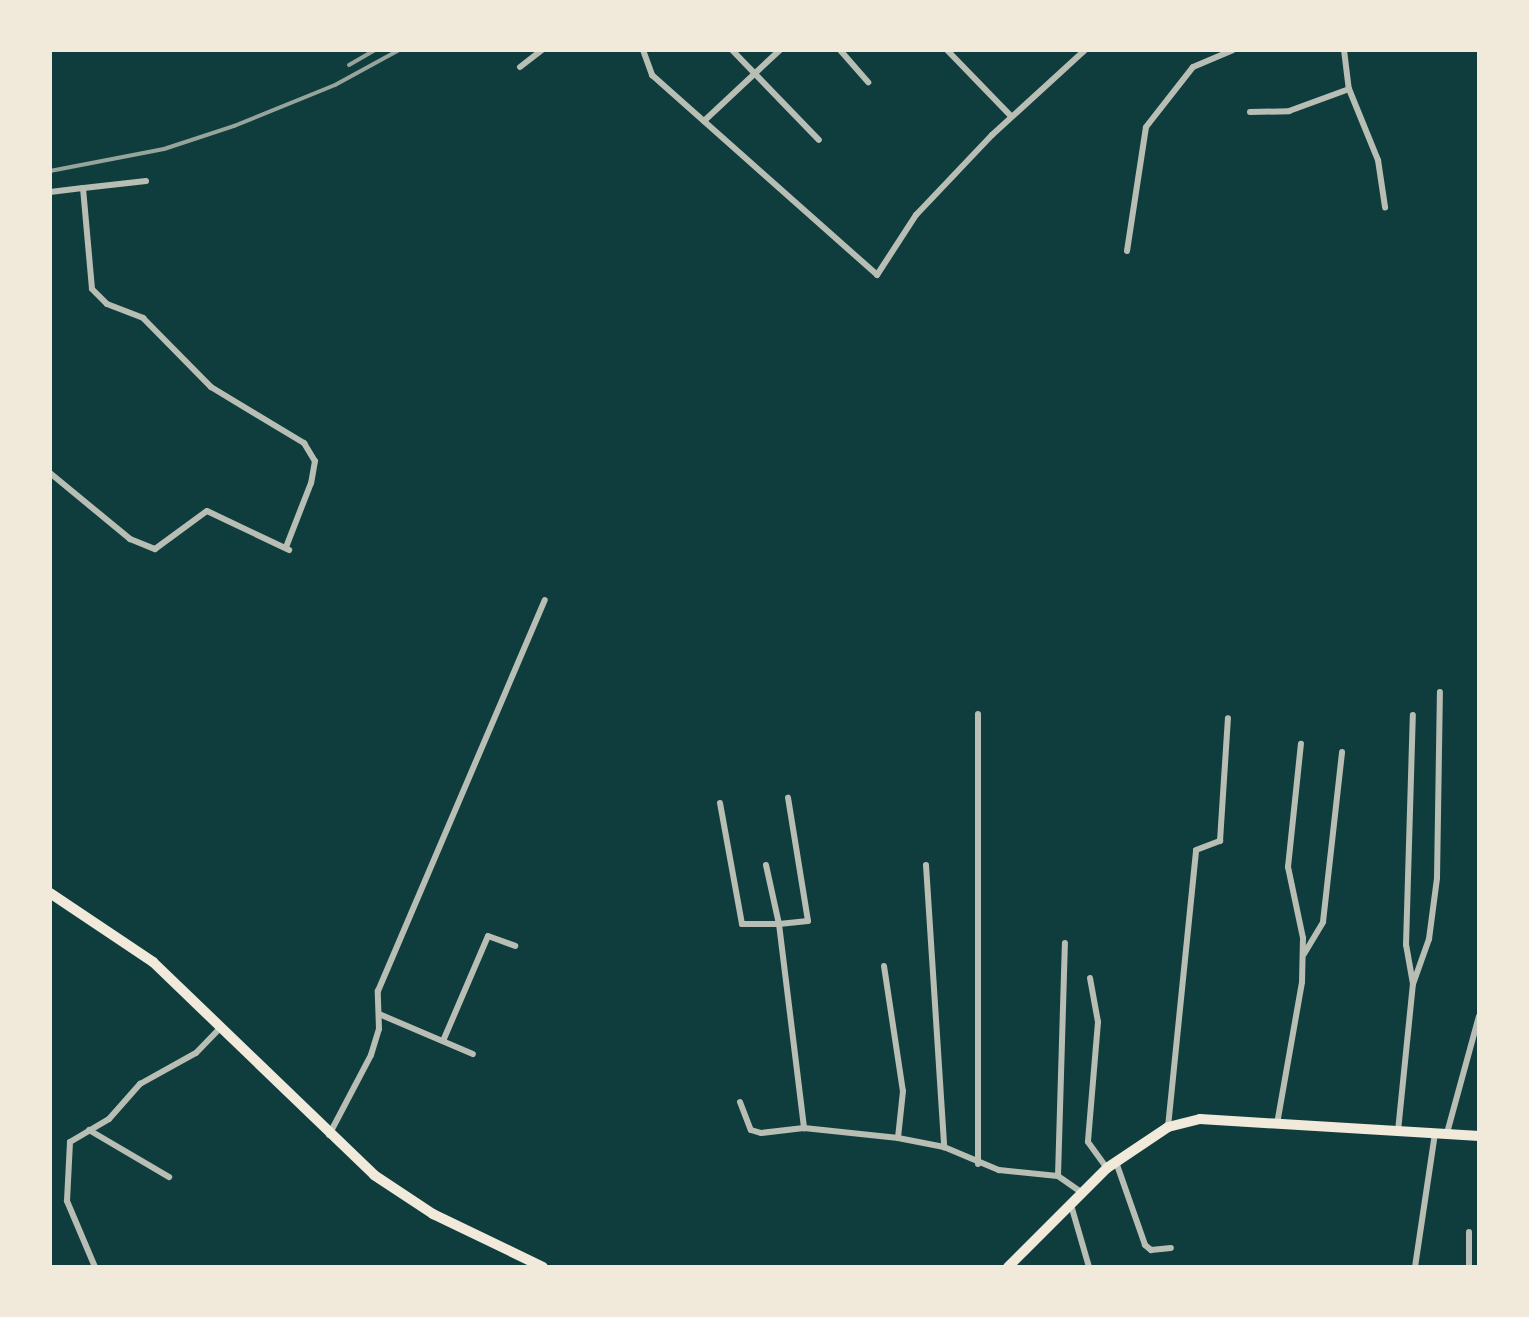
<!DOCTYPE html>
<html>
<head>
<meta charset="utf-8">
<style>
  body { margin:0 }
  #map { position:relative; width:1529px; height:1317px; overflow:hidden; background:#0f3d3e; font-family:"Alegreya Sans",sans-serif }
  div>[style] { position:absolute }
  .minor>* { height:6px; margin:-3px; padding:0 3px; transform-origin:3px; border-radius:3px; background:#b8beb3 }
  .primary>* { height:10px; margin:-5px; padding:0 5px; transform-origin:5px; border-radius:5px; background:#f1e9da }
  .rail>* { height:4px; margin:-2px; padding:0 2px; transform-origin:2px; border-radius:2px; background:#97a49c }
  span { translate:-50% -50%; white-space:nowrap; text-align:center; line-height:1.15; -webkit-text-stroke:7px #f1e9da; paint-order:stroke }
  .frame { position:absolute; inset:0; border:52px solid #f1e9da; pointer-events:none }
</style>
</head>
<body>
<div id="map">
  <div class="minor">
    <div style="left:643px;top:50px;width:27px;rotate:70deg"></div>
    <div style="left:652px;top:75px;width:301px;rotate:41.6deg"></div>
    <div style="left:877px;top:275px;width:72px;rotate:-57deg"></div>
    <div style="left:916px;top:215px;width:110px;rotate:-46.5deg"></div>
    <div style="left:992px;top:135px;width:126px;rotate:-42.4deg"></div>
    <div style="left:732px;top:50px;width:125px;rotate:46deg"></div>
    <div style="left:840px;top:50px;width:43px;rotate:48.8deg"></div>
    <div style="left:947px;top:50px;width:92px;rotate:45.9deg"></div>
    <div style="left:1344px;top:50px;width:39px;rotate:83deg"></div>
    <div style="left:1349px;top:89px;width:77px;rotate:67.8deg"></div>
    <div style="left:1378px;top:160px;width:48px;rotate:81.5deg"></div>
    <div style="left:520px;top:67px;width:28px;rotate:-38deg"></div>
    <div style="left:1250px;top:112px;width:39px;rotate:-1deg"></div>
    <div style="left:1289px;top:111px;width:64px;rotate:-20.1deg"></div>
    <div style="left:704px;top:121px;width:104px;rotate:-43.1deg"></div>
    <div style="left:146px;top:181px;width:63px;rotate:173.7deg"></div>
    <div style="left:83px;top:188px;width:101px;rotate:84.9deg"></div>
    <div style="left:92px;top:289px;width:21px;rotate:45deg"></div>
    <div style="left:107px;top:304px;width:39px;rotate:21deg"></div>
    <div style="left:143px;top:318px;width:97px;rotate:45.4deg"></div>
    <div style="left:211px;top:387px;width:109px;rotate:31.1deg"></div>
    <div style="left:304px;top:443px;width:21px;rotate:59deg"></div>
    <div style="left:315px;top:461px;width:22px;rotate:100deg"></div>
    <div style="left:311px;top:483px;width:69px;rotate:111.3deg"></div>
    <div style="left:50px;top:192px;width:33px;rotate:-7deg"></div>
    <div style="left:1127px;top:251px;width:125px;rotate:-81.3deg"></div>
    <div style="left:1146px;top:127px;width:76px;rotate:-51.9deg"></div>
    <div style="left:1193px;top:67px;width:43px;rotate:-23deg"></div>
    <div style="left:50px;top:473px;width:104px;rotate:39.5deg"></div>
    <div style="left:130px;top:539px;width:27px;rotate:22deg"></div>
    <div style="left:155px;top:549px;width:64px;rotate:-36.2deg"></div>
    <div style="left:207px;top:511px;width:91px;rotate:25.4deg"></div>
    <div style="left:978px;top:714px;width:450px;rotate:90deg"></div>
    <div style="left:720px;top:803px;width:123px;rotate:79.7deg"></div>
    <div style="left:742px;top:924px;width:37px"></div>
    <div style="left:779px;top:924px;width:29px;rotate:-6deg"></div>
    <div style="left:808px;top:921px;width:125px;rotate:-99.2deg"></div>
    <div style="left:766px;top:865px;width:60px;rotate:77.6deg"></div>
    <div style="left:779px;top:924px;width:206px;rotate:83deg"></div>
    <div style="left:926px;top:865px;width:283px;rotate:86.3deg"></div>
    <div style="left:1304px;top:954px;width:37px;rotate:-59deg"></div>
    <div style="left:1323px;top:922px;width:171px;rotate:-83.6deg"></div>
    <div style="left:884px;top:966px;width:126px;rotate:81.4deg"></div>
    <div style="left:903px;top:1091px;width:47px;rotate:96.1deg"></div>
    <div style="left:1090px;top:978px;width:45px;rotate:79.7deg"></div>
    <div style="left:1098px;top:1022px;width:120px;rotate:94.8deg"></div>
    <div style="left:1088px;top:1142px;width:32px;rotate:54deg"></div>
    <div style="left:1413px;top:984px;width:48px;rotate:-70.4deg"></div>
    <div style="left:1429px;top:939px;width:62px;rotate:-82.5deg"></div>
    <div style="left:1437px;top:878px;width:186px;rotate:-89.1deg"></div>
    <div style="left:379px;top:1014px;width:102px;rotate:23.1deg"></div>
    <div style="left:443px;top:1041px;width:114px;rotate:-66.8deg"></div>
    <div style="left:488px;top:936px;width:29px;rotate:20deg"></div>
    <div style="left:740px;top:1102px;width:30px;rotate:69deg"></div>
    <div style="left:751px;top:1130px;width:10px;rotate:17deg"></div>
    <div style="left:761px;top:1133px;width:43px;rotate:-6.6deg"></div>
    <div style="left:804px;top:1128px;width:95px;rotate:6.1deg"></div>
    <div style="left:898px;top:1138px;width:47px;rotate:11.1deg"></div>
    <div style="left:944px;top:1147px;width:60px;rotate:22.7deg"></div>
    <div style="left:999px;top:1170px;width:59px;rotate:5.8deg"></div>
    <div style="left:1058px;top:1176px;width:28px;rotate:35deg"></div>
    <div style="left:1277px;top:1124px;width:144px;rotate:-80deg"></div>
    <div style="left:1302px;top:982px;width:44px;rotate:-88.7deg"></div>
    <div style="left:1303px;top:938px;width:73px;rotate:-101.9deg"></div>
    <div style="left:1288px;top:867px;width:124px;rotate:-84deg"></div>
    <div style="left:1168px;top:1127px;width:278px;rotate:-84.2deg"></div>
    <div style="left:1196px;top:850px;width:26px;rotate:-21deg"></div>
    <div style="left:1220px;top:841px;width:123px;rotate:-86.3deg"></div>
    <div style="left:89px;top:1130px;width:93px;rotate:30.4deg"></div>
    <div style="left:1398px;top:1131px;width:148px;rotate:-84.2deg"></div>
    <div style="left:1413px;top:984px;width:40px;rotate:-100deg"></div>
    <div style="left:1406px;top:945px;width:230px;rotate:-88.3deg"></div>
    <div style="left:1447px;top:1133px;width:121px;rotate:-74.7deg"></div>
    <div style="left:329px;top:1135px;width:90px;rotate:-62.3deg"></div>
    <div style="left:371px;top:1055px;width:27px;rotate:-73deg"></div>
    <div style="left:379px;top:1029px;width:38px;rotate:-92deg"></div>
    <div style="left:378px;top:991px;width:425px;rotate:-66.9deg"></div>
    <div style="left:1116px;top:1162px;width:88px;rotate:70.7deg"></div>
    <div style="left:1145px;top:1245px;width:8px;rotate:40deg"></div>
    <div style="left:1151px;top:1250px;width:20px;rotate:-6deg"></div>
    <div style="left:1058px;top:1176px;width:233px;rotate:-88.3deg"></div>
    <div style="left:1071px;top:1205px;width:65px;rotate:73.8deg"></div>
    <div style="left:95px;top:1267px;width:72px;rotate:-113deg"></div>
    <div style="left:67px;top:1201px;width:59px;rotate:-87.1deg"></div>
    <div style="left:70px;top:1142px;width:45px;rotate:-30.5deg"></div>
    <div style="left:109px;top:1119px;width:47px;rotate:-48.5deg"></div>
    <div style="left:140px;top:1084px;width:64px;rotate:-29deg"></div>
    <div style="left:196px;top:1053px;width:36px;rotate:-46deg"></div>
    <div style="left:1415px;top:1267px;width:135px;rotate:-81.5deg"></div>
    <div style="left:1469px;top:1267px;width:35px;rotate:-90deg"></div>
  </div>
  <div class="primary">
    <div style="left:50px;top:893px;width:124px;rotate:33.8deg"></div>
    <div style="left:153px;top:962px;width:307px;rotate:43.9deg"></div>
    <div style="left:374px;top:1175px;width:71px;rotate:33.5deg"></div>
    <div style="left:433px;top:1214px;width:122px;rotate:25.7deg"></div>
    <div style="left:1008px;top:1267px;width:140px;rotate:-45deg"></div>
    <div style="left:1107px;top:1168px;width:73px;rotate:-33.9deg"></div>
    <div style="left:1168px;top:1127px;width:33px;rotate:-14deg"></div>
    <div style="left:1200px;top:1119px;width:280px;rotate:3.5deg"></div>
  </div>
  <div class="rail">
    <div style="left:349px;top:65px;width:30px;rotate:-30deg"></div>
    <div style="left:50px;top:171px;width:116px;rotate:-10.9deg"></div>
    <div style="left:164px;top:149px;width:74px;rotate:-18.2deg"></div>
    <div style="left:234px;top:126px;width:109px;rotate:-22.1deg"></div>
    <div style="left:335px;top:85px;width:73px;rotate:-28.7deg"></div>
  </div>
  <div class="frame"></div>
</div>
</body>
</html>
